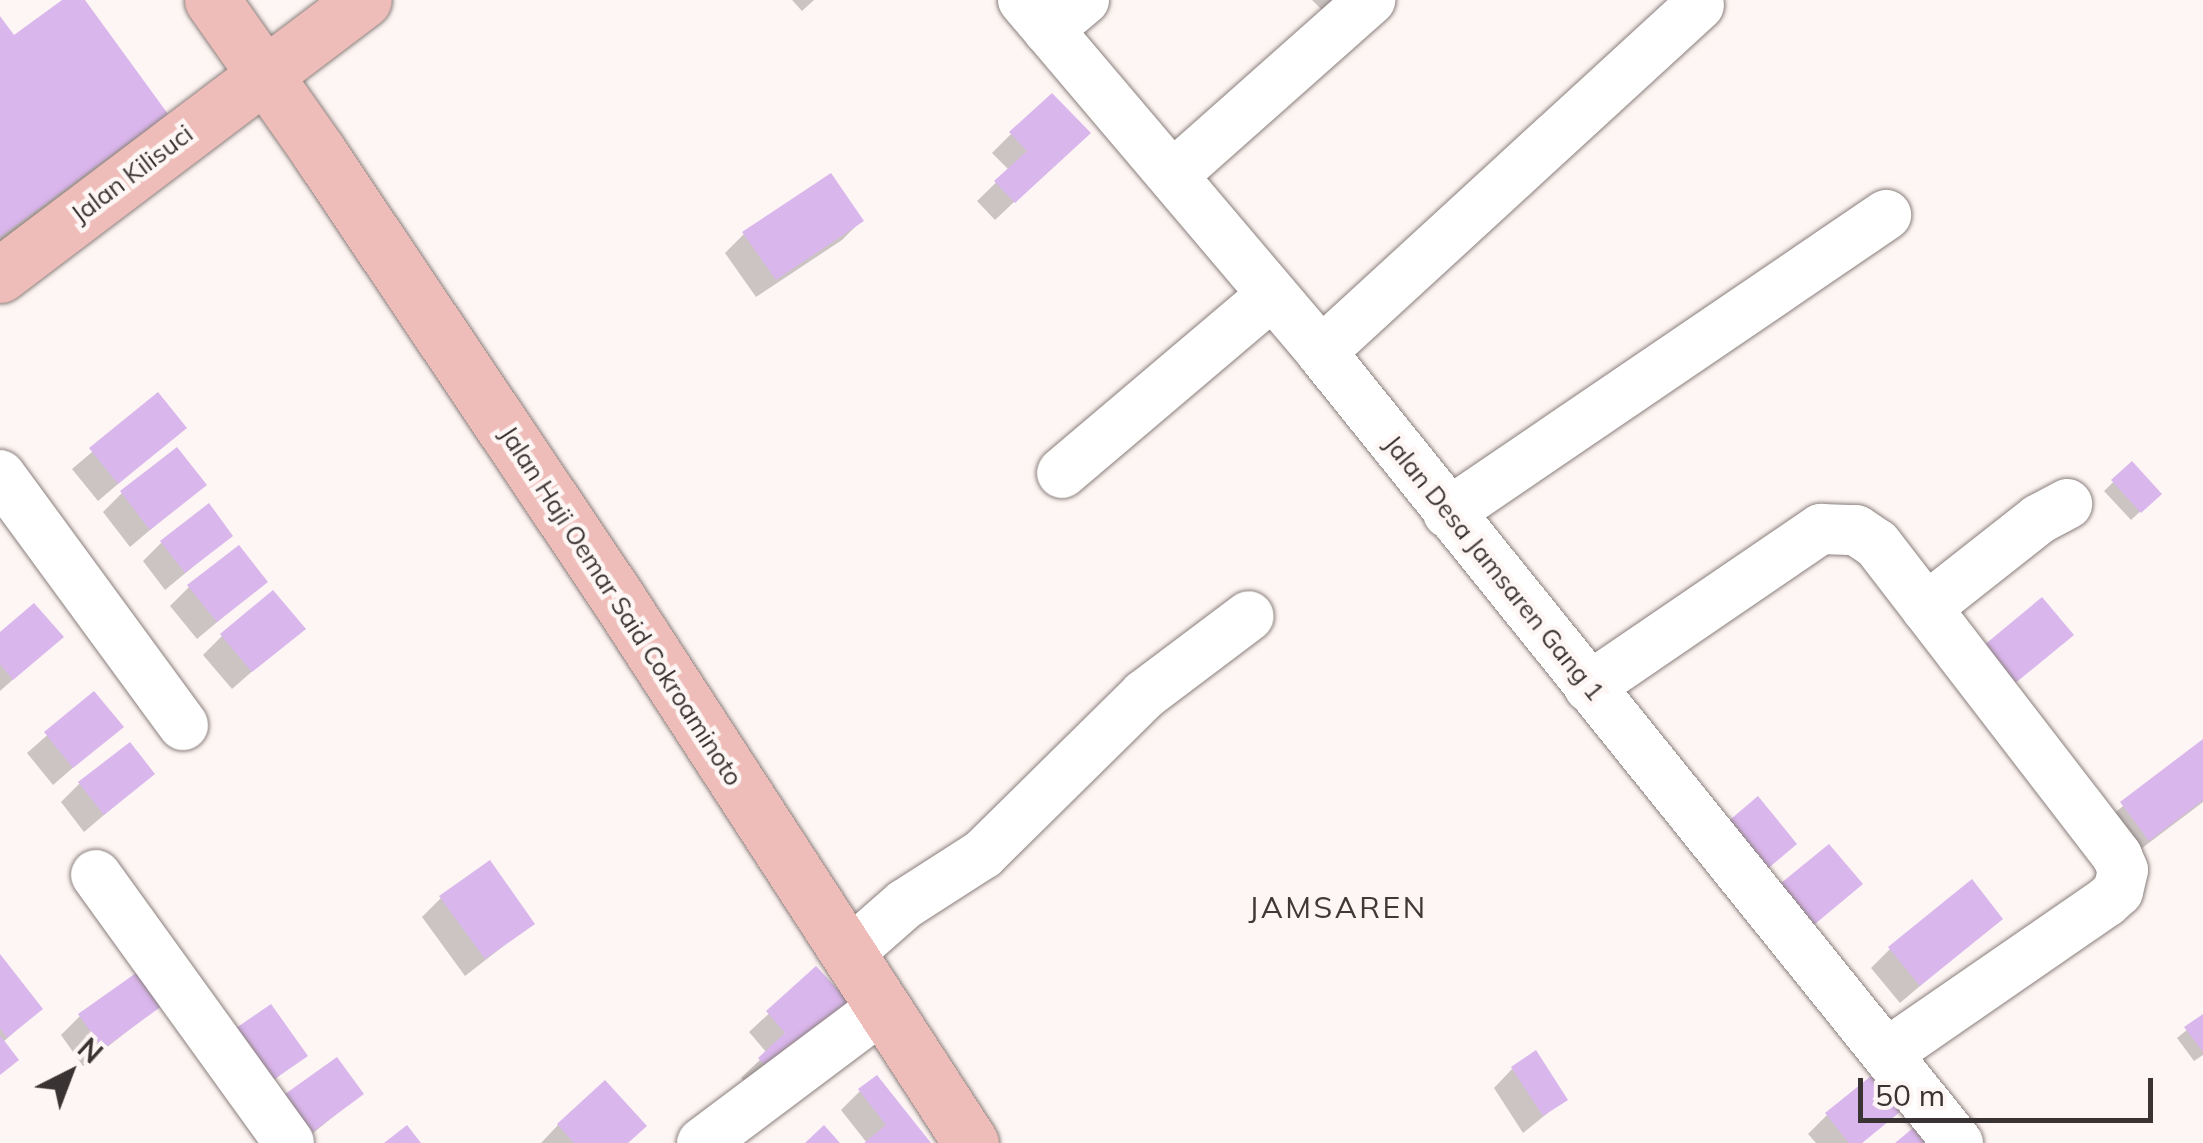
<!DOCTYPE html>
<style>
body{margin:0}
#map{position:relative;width:2203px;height:1143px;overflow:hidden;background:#fef6f4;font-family:Mulish,sans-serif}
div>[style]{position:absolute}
.shadow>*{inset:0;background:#0003}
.building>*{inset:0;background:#d9b6ec}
.roads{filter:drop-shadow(0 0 2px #897e7b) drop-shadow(0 0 2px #897e7b)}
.minor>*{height:50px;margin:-25px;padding:0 25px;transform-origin:25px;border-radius:25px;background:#fff}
.major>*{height:55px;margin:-27.5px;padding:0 27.5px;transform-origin:27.5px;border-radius:27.5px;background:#efbdb9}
span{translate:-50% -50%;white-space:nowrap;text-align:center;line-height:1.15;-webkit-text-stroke:9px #fef6f4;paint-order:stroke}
.street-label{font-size:25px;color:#393433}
.quarter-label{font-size:30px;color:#423936;letter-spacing:2.5px}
.north{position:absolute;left:20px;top:1023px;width:100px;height:100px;-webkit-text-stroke:8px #fef6f4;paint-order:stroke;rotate:42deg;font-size:28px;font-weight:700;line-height:40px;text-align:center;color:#393433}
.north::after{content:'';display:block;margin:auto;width:35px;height:45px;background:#393433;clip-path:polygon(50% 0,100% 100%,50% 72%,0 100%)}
.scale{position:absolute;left:1858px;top:1078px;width:295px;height:45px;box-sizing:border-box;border:5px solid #393433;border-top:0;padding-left:12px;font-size:30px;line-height:35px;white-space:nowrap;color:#393433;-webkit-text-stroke:8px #fef6f4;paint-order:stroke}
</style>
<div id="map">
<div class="shadow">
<div style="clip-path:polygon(67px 0,81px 0,165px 114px,130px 149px,0 244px,0 20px,14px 38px)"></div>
<div style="clip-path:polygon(792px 0,814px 0,802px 11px)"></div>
<div style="clip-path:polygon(1312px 0,1354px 0,1333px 21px)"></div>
<div style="clip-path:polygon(1011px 134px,1068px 151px,995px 220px,977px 201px,1009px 170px,992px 153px)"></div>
<div style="clip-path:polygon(861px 221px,842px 240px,756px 297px,725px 253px,744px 234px)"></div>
<div style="clip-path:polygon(158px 396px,184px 428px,98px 501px,72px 469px)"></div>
<div style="clip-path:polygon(2132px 464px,2159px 494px,2131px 520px,2104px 491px)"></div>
<div style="clip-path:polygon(203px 485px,130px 547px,103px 512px,122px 493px)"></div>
<div style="clip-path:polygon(230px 536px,165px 590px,143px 561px,162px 542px)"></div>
<div style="clip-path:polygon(265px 582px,197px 639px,170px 606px,189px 587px)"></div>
<div style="clip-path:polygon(302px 628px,232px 689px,203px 655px,222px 636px)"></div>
<div style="clip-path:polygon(0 635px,61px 637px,0 691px)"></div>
<div style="clip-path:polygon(94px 694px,120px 727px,53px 785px,27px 753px)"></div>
<div style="clip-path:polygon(2203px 742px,2203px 802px,2129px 858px,2102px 823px)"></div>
<div style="clip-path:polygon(152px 774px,84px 832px,61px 802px,79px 784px)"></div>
<div style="clip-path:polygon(441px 898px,532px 924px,465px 976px,422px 917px)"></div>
<div style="clip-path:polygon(2000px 918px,1900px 1003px,1871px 968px,1890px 949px)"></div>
<div style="clip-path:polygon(0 958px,40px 1009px,2px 1043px,0 1074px)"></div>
<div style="clip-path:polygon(816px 970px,755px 1093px,741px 1078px,767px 1053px,749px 1032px)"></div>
<div style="clip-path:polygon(167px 1000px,83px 1066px,61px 1035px,80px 1016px)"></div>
<div style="clip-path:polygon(2203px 1017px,2203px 1055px,2194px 1061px,2177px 1038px)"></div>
<div style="clip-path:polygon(225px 1039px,305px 1056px,240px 1106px)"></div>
<div style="clip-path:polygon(1512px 1069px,1565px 1099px,1523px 1133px,1494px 1088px)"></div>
<div style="clip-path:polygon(860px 1091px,928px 1143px,867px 1143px,841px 1110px)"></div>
<div style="clip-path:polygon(361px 1094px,301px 1143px,253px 1125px)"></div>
<div style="clip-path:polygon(1827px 1115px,1877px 1130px,1862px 1143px,1816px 1143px,1808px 1134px)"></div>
<div style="clip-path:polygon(558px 1125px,627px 1143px,541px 1143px)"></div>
</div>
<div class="building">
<div style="clip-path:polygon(62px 0,85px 0,168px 114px,0 237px,0 16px,14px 35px)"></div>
<div style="clip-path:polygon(1052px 93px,1091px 133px,1015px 203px,994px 181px,1027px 151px,1009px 132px)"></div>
<div style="clip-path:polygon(831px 173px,864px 221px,776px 280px,742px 232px)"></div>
<div style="clip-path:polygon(158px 392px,187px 428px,118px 484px,89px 448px)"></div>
<div style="clip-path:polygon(177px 447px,207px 485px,150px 530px,120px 491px)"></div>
<div style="clip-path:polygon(2132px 461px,2162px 494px,2141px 513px,2111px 480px)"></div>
<div style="clip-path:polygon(209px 503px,233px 536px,185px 573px,160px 541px)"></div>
<div style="clip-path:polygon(239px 545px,268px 582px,217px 622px,187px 585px)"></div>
<div style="clip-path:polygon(273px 590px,306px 629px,252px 672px,220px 634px)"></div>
<div style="clip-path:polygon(2042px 597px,2074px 635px,2002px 694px,1971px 656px)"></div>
<div style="clip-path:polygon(34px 603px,64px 637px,13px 680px,0 664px,0 632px)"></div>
<div style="clip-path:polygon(94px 691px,124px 727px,73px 768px,44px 732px)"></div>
<div style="clip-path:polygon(2203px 739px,2203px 800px,2149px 841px,2120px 802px)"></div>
<div style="clip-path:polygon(130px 742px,155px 774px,104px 815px,78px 782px)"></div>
<div style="clip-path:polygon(1758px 796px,1797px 844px,1765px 871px,1725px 824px)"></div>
<div style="clip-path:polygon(1829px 844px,1863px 884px,1809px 929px,1775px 888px)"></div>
<div style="clip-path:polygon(490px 860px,535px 924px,485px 959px,439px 896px)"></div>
<div style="clip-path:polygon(1972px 879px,2003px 919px,1920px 986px,1888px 947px)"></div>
<div style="clip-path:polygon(0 954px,43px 1009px,7px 1038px,0 1028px)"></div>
<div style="clip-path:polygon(146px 966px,170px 1000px,103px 1049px,78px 1014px)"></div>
<div style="clip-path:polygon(816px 966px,853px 1006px,776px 1076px,758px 1058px,785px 1033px,766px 1011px)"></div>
<div style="clip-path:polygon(271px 1004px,308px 1056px,260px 1089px,223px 1037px)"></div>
<div style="clip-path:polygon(2203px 1014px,2203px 1052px,2184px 1027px)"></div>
<div style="clip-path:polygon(0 1035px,19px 1060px,0 1075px)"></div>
<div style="clip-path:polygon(1536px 1050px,1568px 1100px,1543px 1116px,1511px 1067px)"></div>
<div style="clip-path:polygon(337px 1057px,364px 1094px,299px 1142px,271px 1104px)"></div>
<div style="clip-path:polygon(877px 1075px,931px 1143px,864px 1143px,886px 1125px,858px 1089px)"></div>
<div style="clip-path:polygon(1871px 1076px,1900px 1112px,1862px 1143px,1849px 1143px,1825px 1113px)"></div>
<div style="clip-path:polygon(605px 1080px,647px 1126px,628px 1143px,574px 1143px,557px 1124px)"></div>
<div style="clip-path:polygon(407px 1125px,421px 1143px,384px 1143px)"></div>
<div style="clip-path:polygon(824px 1125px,840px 1143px,805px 1143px)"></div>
<div style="clip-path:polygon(1913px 1128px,1925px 1143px,1895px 1143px)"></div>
</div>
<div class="roads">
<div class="minor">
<div style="left:1023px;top:0;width:461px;rotate:49.7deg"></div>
<div style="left:1321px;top:352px;width:1016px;rotate:51.16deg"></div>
<div style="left:1048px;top:30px;width:47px;rotate:-39.8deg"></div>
<div style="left:1173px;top:175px;width:264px;rotate:-41.6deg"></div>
<div style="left:1321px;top:352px;width:513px;rotate:-42.55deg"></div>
<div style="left:1062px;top:473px;width:275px;rotate:-40.3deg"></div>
<div style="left:0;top:475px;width:310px;rotate:53.8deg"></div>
<div style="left:1448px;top:513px;width:530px;rotate:-34.23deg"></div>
<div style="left:1926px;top:608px;width:144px;rotate:-38.2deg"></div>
<div style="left:2039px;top:519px;width:32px;rotate:-28deg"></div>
<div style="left:1589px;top:687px;width:281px;rotate:-34.3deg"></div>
<div style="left:1821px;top:529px;width:35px;rotate:2deg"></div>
<div style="left:1856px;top:530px;width:25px;rotate:34deg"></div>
<div style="left:1877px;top:544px;width:394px;rotate:52.4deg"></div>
<div style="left:2117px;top:856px;width:15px;rotate:67deg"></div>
<div style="left:2123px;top:870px;width:22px;rotate:103deg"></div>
<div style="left:2118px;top:891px;width:16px;rotate:137deg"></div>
<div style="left:2106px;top:902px;width:267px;rotate:145.4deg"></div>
<div style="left:96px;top:875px;width:330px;rotate:54.2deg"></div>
<div style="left:848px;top:954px;width:76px;rotate:-41.3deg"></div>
<div style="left:905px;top:904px;width:93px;rotate:-32.7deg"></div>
<div style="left:983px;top:854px;width:226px;rotate:-44.6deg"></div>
<div style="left:1144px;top:695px;width:131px;rotate:-37deg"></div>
<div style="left:702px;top:1143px;width:225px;rotate:-36.9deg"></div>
</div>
<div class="major">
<div style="left:212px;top:0;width:184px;rotate:54.9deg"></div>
<div style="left:318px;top:151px;width:541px;rotate:56.16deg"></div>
<div style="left:619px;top:600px;width:647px;rotate:57.05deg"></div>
<div style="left:0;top:275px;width:456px;rotate:-37.1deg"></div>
</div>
</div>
<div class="street-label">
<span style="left:132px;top:174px;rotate:-37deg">Jalan Kilisuci</span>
<span style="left:1494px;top:568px;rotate:51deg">Jalan Desa Jamsaren Gang 1</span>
<span style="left:621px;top:606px;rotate:57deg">Jalan Haji Oemar Said Cokroaminoto</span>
</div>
<div class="quarter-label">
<span style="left:1338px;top:907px">JAMSAREN</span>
</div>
<div class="north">N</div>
<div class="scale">50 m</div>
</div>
